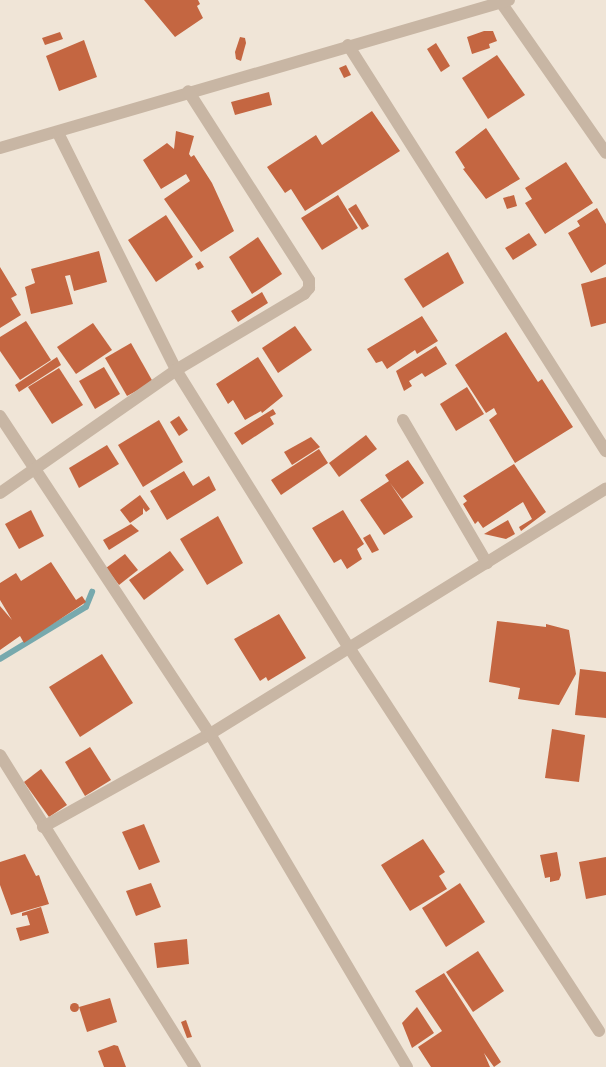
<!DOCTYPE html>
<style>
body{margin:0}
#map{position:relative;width:606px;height:1067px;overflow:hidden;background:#f0e5d7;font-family:"Fira Sans Condensed",sans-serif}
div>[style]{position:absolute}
.stream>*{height:5.5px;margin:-2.75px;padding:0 2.75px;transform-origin:2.75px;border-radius:2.75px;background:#77a9ad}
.building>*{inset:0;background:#c46641}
.round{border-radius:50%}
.minor>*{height:12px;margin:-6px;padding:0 6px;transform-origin:6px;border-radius:6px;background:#c8b6a4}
span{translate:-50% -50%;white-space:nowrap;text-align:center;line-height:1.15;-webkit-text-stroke:4px #f8efe3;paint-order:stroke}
</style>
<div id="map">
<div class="stream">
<div style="left:0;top:659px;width:100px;rotate:-31.2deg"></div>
<div style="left:86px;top:607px;width:16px;rotate:-68deg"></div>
</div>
<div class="building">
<div style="clip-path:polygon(144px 0,198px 0,200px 4px,197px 6px,203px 18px,175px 37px)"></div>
<div style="clip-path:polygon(484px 31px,493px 31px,497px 41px,489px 44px,490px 48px,472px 54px,467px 37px)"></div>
<div style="clip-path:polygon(60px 32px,63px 39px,45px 45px,42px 38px)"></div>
<div style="clip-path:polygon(240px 37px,245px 38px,246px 43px,241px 61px,236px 59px,235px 52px)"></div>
<div style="clip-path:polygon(84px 40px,97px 77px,59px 91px,46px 56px)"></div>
<div style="clip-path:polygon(436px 43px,450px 66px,441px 72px,427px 49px)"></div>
<div style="clip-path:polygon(497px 55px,525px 95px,488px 119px,462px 78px)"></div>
<div style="clip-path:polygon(346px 65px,351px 75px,344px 78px,339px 68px)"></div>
<div style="clip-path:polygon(269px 92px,272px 105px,235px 115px,231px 102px)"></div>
<div style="clip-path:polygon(372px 111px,400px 151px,305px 211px,291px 189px,285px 193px,267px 167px,316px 135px,322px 145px)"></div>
<div style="clip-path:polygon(486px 128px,520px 179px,486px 199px,463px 169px,465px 168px,455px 152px)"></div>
<div style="clip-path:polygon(176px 131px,194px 136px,189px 154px,191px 157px,194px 155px,212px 183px,234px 231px,201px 252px,164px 199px,190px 181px,186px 174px,161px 189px,143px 160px,167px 143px,174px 149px)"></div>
<div style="clip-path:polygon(566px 162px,593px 203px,545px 234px,525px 203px,532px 199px,525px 188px)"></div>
<div style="clip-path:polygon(338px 195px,358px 228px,322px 250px,301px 218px)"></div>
<div style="clip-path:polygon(514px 195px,517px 206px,507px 209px,503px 198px)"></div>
<div style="clip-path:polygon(356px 204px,369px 226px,362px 230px,348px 209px)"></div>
<div style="clip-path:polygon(597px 208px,606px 224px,606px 264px,591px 273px,568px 233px,580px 226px,577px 221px)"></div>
<div style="clip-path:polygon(166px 215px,193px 257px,156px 282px,128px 240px)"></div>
<div style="clip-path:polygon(529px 233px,537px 245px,513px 260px,505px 248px)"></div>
<div style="clip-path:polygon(258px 237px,282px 274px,252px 294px,229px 257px)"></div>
<div style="clip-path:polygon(99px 251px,107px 282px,74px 291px,70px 275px,65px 276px,73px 304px,31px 314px,25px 287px,35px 283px,31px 269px)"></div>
<div style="clip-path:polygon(448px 252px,464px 283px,423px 308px,404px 279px)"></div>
<div style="clip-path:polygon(200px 261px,204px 267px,198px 270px,195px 264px)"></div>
<div style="clip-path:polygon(0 267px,17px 295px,11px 298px,21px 315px,0 328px)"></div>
<div style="clip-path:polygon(606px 277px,606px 323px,591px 327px,581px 284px)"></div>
<div style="clip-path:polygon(262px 292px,268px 303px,238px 322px,231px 311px)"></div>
<div style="clip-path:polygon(422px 316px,438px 341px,417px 354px,415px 350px,387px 369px,382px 361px,376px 363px,367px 349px)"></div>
<div style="clip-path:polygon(26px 321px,51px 360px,20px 380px,0 351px,0 337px)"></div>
<div style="clip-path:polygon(93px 323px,112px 350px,76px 374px,57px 347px)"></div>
<div style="clip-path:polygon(295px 326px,312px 350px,278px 373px,262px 348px)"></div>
<div style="clip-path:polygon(506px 332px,538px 382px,542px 379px,573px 427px,515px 463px,489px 420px,497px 414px,494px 408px,486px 413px,455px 365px)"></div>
<div style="clip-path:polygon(131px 343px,153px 382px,127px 396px,105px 358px)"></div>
<div style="clip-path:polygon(436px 346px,447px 364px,425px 377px,422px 373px,409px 381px,412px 386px,404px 391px,396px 371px)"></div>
<div style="clip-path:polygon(57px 357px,61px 365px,19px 392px,15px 385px)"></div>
<div style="clip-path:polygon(258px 357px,283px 396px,262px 413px,261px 411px,245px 420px,233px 400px,228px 404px,216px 384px)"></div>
<div style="clip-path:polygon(104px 367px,120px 394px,95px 409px,79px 381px)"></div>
<div style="clip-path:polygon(59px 368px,83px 405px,52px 424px,28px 387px)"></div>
<div style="clip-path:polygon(467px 387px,484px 414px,456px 431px,440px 404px)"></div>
<div style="clip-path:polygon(273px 409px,276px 414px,270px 417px,274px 424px,242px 445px,234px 433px)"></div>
<div style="clip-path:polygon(179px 416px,188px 430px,179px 436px,170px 422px)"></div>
<div style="clip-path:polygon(159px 420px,183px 462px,143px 487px,118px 445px)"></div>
<div style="clip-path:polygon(366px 435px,377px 449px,339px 477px,329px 463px)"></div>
<div style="clip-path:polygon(311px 437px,320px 447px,292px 465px,284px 452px)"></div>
<div style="clip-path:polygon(107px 445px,119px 464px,79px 488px,69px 468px)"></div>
<div style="clip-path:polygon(319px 449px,328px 463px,281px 495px,271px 480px)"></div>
<div style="clip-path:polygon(408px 460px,424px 483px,402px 499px,390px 483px,413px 517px,384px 535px,360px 500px,389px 481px,385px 475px)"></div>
<div style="clip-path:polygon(514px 464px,546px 512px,521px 531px,519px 527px,532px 519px,523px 502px,483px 528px,478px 521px,475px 524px,463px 504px,467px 501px,463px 496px)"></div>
<div style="clip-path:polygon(184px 471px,193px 486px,209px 476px,216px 490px,167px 520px,150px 491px)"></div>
<div style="clip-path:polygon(140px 495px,150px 509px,146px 512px,143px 508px,143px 514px,130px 523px,120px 510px)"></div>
<div style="clip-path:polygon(31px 510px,44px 536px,19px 549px,5px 524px)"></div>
<div style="clip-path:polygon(343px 510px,364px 544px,357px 549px,362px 559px,347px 569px,341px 559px,334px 563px,312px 528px)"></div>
<div style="clip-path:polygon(218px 516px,243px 563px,207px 585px,180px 539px)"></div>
<div style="clip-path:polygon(508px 520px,515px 534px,506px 539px,484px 534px)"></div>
<div style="clip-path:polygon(131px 524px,139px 531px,109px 550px,103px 540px)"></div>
<div style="clip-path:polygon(370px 534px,379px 550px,372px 553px,363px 538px)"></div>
<div style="clip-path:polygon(170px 551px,184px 570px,144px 600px,129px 580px)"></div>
<div style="clip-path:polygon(125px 554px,138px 570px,119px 585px,106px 568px)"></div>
<div style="clip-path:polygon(51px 562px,76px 600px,82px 596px,86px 602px,24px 643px,20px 636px,0 650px,0 606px,12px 620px,0 600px,0 583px,16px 573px,21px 581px)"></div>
<div style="clip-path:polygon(279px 614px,306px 658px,268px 681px,266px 677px,260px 681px,234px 639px)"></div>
<div style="clip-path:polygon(497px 621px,546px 627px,546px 624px,569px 630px,576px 674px,559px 705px,518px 699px,520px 688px,489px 682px)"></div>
<div style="clip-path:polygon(102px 654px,133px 703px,80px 737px,49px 687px)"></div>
<div style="clip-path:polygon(580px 669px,606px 672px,606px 718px,575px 715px)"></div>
<div style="clip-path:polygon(552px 729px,585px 735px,579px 782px,545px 778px)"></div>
<div style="clip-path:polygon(90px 747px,111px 780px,85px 796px,65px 762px)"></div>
<div style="clip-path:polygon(41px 769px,67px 805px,49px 817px,24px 782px)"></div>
<div style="clip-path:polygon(144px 824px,160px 862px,139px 870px,122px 832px)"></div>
<div style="clip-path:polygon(423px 839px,445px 872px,439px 876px,447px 889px,410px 911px,381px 865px)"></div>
<div style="clip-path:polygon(557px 852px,561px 875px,559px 880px,550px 882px,550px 877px,545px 878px,540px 855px)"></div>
<div style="clip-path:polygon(25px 854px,36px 876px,39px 875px,49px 904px,11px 915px,0 885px,0 862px)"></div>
<div style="clip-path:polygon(606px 857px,606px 895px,586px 899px,579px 862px)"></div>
<div style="clip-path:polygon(151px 883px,161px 907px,136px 916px,126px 891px)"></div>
<div style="clip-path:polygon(460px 883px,485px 922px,446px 947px,422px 908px)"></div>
<div style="clip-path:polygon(41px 907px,49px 933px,20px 941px,16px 928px,30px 925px,27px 915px,22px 916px,22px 913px)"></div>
<div style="clip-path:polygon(187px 939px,189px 964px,157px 968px,154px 943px)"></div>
<div style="clip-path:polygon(478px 951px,504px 991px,473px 1012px,446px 972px)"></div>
<div style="clip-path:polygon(444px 973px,501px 1062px,494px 1067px,484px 1053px,490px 1067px,431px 1067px,418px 1047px,442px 1031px,415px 991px)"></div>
<div style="clip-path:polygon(110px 998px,117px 1022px,87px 1032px,79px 1007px)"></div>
<div class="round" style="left:69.5px;top:1002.5px;width:9px;height:9px"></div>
<div style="clip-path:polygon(417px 1007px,434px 1033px,412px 1048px,402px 1023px)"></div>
<div style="clip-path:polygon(186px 1020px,192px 1037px,187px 1038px,181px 1022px)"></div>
<div style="clip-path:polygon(114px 1045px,118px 1046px,126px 1067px,104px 1067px,98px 1051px)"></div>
</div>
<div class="minor">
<div style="left:500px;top:1px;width:185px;rotate:55.1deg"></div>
<div style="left:348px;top:45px;width:481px;rotate:57.6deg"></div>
<div style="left:58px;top:133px;width:265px;rotate:63.5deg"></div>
<div style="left:176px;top:370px;width:329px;rotate:58.1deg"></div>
<div style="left:350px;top:649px;width:456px;rotate:56.9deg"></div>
<div style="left:0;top:148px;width:530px;rotate:-16.21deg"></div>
<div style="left:0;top:416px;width:381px;rotate:56.6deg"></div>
<div style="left:210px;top:734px;width:387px;rotate:59.4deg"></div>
<div style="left:403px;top:420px;width:166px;rotate:59.6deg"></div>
<div style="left:0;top:493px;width:215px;rotate:-34.9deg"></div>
<div style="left:176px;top:370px;width:149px;rotate:-30.7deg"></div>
<div style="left:304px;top:294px;width:8px;rotate:-50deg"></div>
<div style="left:309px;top:288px;width:8px;rotate:-90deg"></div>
<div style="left:309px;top:280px;width:224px;rotate:-122.6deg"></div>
<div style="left:0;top:755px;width:368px;rotate:58deg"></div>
<div style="left:43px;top:827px;width:191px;rotate:-29.1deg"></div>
<div style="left:210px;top:734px;width:466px;rotate:-31.8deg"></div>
</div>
</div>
